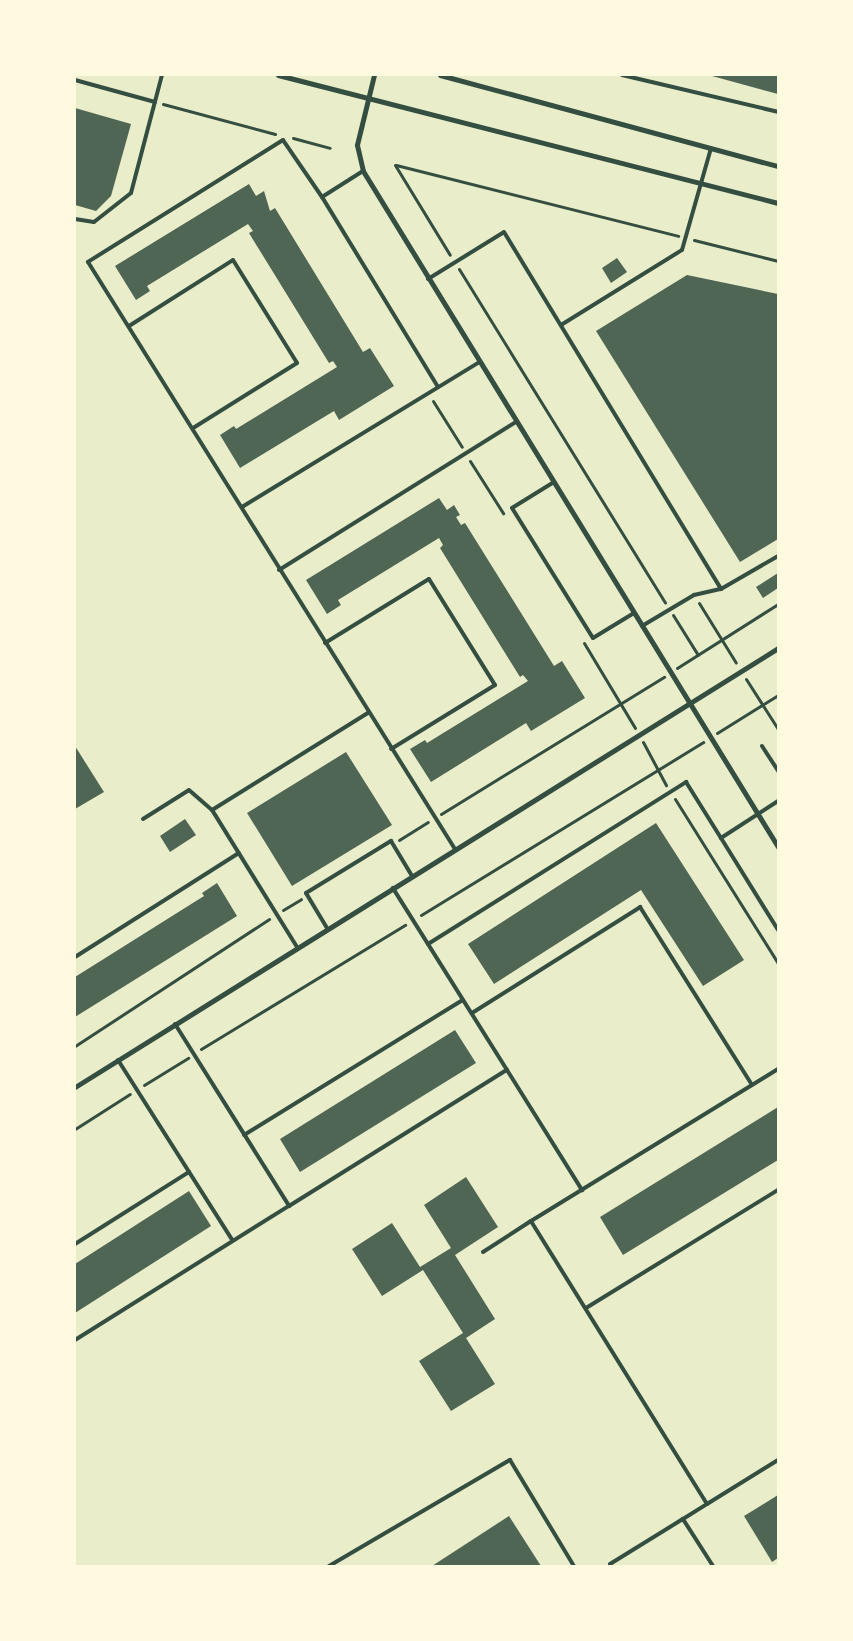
<!DOCTYPE html>
<style>
body{margin:0}
#map{position:relative;width:853px;height:1641px;overflow:hidden;background:#e9edc9;font-family:"IBM Plex Sans",sans-serif}
div>[style]{position:absolute}
.building>*{inset:0;background:#4f6655}
.path>*{height:3px;margin:-1.5px;padding:0 1.5px;transform-origin:1.5px;border-radius:1.5px;background:#344e41}
.service>*{height:4px;margin:-2px;padding:0 2px;transform-origin:2px;border-radius:2px;background:#344e41}
.minor>*{height:5px;margin:-2.5px;padding:0 2.5px;transform-origin:2.5px;border-radius:2.5px;background:#344e41}
span{translate:-50% -50%;white-space:nowrap;text-align:center;line-height:1.15;-webkit-text-stroke:5px #fefae0;paint-order:stroke}
.frame{position:absolute;inset:0;border:76px solid #fefae0;pointer-events:none}
</style>
<div id="map">
<div class="building">
<div style="clip-path:polygon(778px 75px,778px 94px,712px 76px,712px 75px)"></div>
<div style="clip-path:polygon(75px 108px,131px 124px,111px 196px,96px 211px,75px 205px)"></div>
<div style="clip-path:polygon(249px 184px,256px 196px,264px 191px,270px 211px,275px 208px,363px 352px,370px 348px,394px 386px,339px 420px,334px 411px,240px 468px,220px 435px,234px 426px,236px 429px,337px 367px,333px 361px,329px 363px,249px 233px,253px 231px,248px 224px,147px 286px,150px 291px,136px 300px,115px 266px)"></div>
<div style="clip-path:polygon(617px 258px,627px 272px,611px 283px,602px 268px)"></div>
<div style="clip-path:polygon(687px 275px,778px 294px,778px 539px,740px 562px,596px 331px)"></div>
<div style="clip-path:polygon(439px 498px,447px 510px,454px 505px,460px 515px,456px 517px,461px 525px,465px 523px,554px 666px,562px 661px,585px 698px,531px 731px,526px 723px,431px 782px,410px 749px,425px 740px,427px 743px,528px 681px,523px 675px,520px 677px,440px 548px,443px 545px,439px 538px,338px 600px,341px 605px,327px 614px,306px 580px)"></div>
<div style="clip-path:polygon(778px 573px,778px 588px,763px 598px,756px 587px)"></div>
<div style="clip-path:polygon(75px 746px,104px 792px,75px 809px)"></div>
<div style="clip-path:polygon(346px 752px,392px 825px,292px 886px,247px 813px)"></div>
<div style="clip-path:polygon(185px 819px,196px 835px,170px 852px,160px 836px)"></div>
<div style="clip-path:polygon(656px 823px,744px 960px,703px 986px,641px 890px,494px 984px,468px 944px)"></div>
<div style="clip-path:polygon(217px 883px,237px 916px,75px 1017px,75px 977px,204px 896px,202px 893px)"></div>
<div style="clip-path:polygon(455px 1030px,476px 1063px,300px 1172px,280px 1139px)"></div>
<div style="clip-path:polygon(778px 1107px,778px 1160px,623px 1255px,600px 1217px)"></div>
<div style="clip-path:polygon(466px 1177px,498px 1227px,455px 1255px,495px 1319px,466px 1338px,495px 1384px,451px 1411px,419px 1361px,463px 1333px,423px 1270px,382px 1296px,352px 1249px,392px 1223px,420px 1267px,451px 1248px,424px 1205px)"></div>
<div style="clip-path:polygon(189px 1191px,211px 1226px,75px 1313px,75px 1264px)"></div>
<div style="clip-path:polygon(778px 1495px,778px 1558px,772px 1562px,744px 1516px)"></div>
<div style="clip-path:polygon(509px 1516px,541px 1566px,432px 1566px)"></div>
</div>
<div class="path">
<div style="left:163px;top:104px;width:116px;rotate:15deg"></div>
<div style="left:293px;top:138px;width:38px;rotate:15deg"></div>
<div style="left:395px;top:165px;width:105px;rotate:58.6deg"></div>
<div style="left:396px;top:165px;width:291px;rotate:14.1deg"></div>
<div style="left:694px;top:240px;width:87px;rotate:14deg"></div>
<div style="left:459px;top:269px;width:392px;rotate:58.3deg"></div>
<div style="left:433px;top:401px;width:54px;rotate:57.8deg"></div>
<div style="left:470px;top:461px;width:62px;rotate:57.6deg"></div>
<div style="left:699px;top:603px;width:70px;rotate:58.3deg"></div>
<div style="left:673px;top:615px;width:47px;rotate:58deg"></div>
<div style="left:584px;top:643px;width:99px;rotate:59deg"></div>
<div style="left:677px;top:668px;width:120px;rotate:-32.4deg"></div>
<div style="left:746px;top:679px;width:59px;rotate:57.4deg"></div>
<div style="left:717px;top:733px;width:72px;rotate:-31.9deg"></div>
<div style="left:643px;top:742px;width:49px;rotate:61.9deg"></div>
<div style="left:675px;top:799px;width:194px;rotate:57.9deg"></div>
<div style="left:441px;top:814px;width:262px;rotate:-31.6deg"></div>
<div style="left:399px;top:840px;width:34px;rotate:-32deg"></div>
<div style="left:283px;top:910px;width:21px;rotate:-31deg"></div>
<div style="left:421px;top:915px;width:331px;rotate:-31.5deg"></div>
<div style="left:75px;top:1046px;width:232px;rotate:-33.2deg"></div>
<div style="left:201px;top:1049px;width:239px;rotate:-31.3deg"></div>
<div style="left:144px;top:1085px;width:52px;rotate:-31.5deg"></div>
<div style="left:75px;top:1129px;width:65px;rotate:-32.5deg"></div>
</div>
<div class="service">
<div style="left:622px;top:75px;width:160px;rotate:13.3deg"></div>
<div style="left:75px;top:80px;width:83px;rotate:15.4deg"></div>
<div style="left:322px;top:197px;width:49px;rotate:-32.4deg"></div>
<div style="left:75px;top:219px;width:19px;rotate:9deg"></div>
<div style="left:94px;top:222px;width:47px;rotate:-38.1deg"></div>
<div style="left:131px;top:193px;width:122px;rotate:-75.3deg"></div>
<div style="left:428px;top:279px;width:89px;rotate:-31.7deg"></div>
<div style="left:504px;top:232px;width:418px;rotate:58.7deg"></div>
<div style="left:561px;top:325px;width:142px;rotate:-31.8deg"></div>
<div style="left:682px;top:250px;width:106px;rotate:-74.1deg"></div>
<div style="left:129px;top:326px;width:123px;rotate:-32.4deg"></div>
<div style="left:233px;top:260px;width:121px;rotate:58.1deg"></div>
<div style="left:297px;top:363px;width:123px;rotate:148deg"></div>
<div style="left:438px;top:387px;width:223px;rotate:-121.4deg"></div>
<div style="left:322px;top:197px;width:69px;rotate:-124.4deg"></div>
<div style="left:283px;top:140px;width:230px;rotate:148deg"></div>
<div style="left:88px;top:262px;width:692px;rotate:57.99deg"></div>
<div style="left:554px;top:482px;width:49px;rotate:148.2deg"></div>
<div style="left:512px;top:508px;width:153px;rotate:58.1deg"></div>
<div style="left:593px;top:638px;width:48px;rotate:-31.4deg"></div>
<div style="left:242px;top:507px;width:279px;rotate:-31.4deg"></div>
<div style="left:279px;top:570px;width:279px;rotate:-32deg"></div>
<div style="left:642px;top:626px;width:61px;rotate:-30.8deg"></div>
<div style="left:694px;top:595px;width:28px;rotate:-13deg"></div>
<div style="left:721px;top:589px;width:66px;rotate:-30.1deg"></div>
<div style="left:325px;top:643px;width:122px;rotate:-31.6deg"></div>
<div style="left:429px;top:579px;width:125px;rotate:58.1deg"></div>
<div style="left:495px;top:685px;width:122px;rotate:148.4deg"></div>
<div style="left:762px;top:746px;width:30px;rotate:57deg"></div>
<div style="left:778px;top:801px;width:68px;rotate:147deg"></div>
<div style="left:721px;top:838px;width:108px;rotate:58.2deg"></div>
<div style="left:143px;top:819px;width:54px;rotate:-32.2deg"></div>
<div style="left:189px;top:790px;width:30px;rotate:41deg"></div>
<div style="left:327px;top:928px;width:41px;rotate:-121deg"></div>
<div style="left:306px;top:893px;width:100px;rotate:-31.5deg"></div>
<div style="left:391px;top:841px;width:41px;rotate:59deg"></div>
<div style="left:428px;top:944px;width:305px;rotate:-32.1deg"></div>
<div style="left:686px;top:782px;width:66px;rotate:58deg"></div>
<div style="left:297px;top:947px;width:161px;rotate:-121.8deg"></div>
<div style="left:212px;top:810px;width:184px;rotate:-31.9deg"></div>
<div style="left:75px;top:957px;width:194px;rotate:-32.4deg"></div>
<div style="left:472px;top:1013px;width:199px;rotate:-32.2deg"></div>
<div style="left:640px;top:907px;width:210px;rotate:57.8deg"></div>
<div style="left:175px;top:1024px;width:215px;rotate:57.9deg"></div>
<div style="left:289px;top:1206px;width:257px;rotate:-32deg"></div>
<div style="left:507px;top:1070px;width:215px;rotate:-122.1deg"></div>
<div style="left:118px;top:1060px;width:214px;rotate:57.6deg"></div>
<div style="left:507px;top:1070px;width:142px;rotate:58deg"></div>
<div style="left:244px;top:1135px;width:257px;rotate:-31.7deg"></div>
<div style="left:75px;top:1244px;width:135px;rotate:-32.3deg"></div>
<div style="left:483px;top:1252px;width:57px;rotate:-32.9deg"></div>
<div style="left:586px;top:1308px;width:225px;rotate:-31.6deg"></div>
<div style="left:75px;top:1340px;width:252px;rotate:-32.1deg"></div>
<div style="left:707px;top:1504px;width:84px;rotate:-31.8deg"></div>
<div style="left:329px;top:1566px;width:210px;rotate:-30.4deg"></div>
<div style="left:510px;top:1460px;width:124px;rotate:58.9deg"></div>
<div style="left:611px;top:1566px;width:2px;rotate:-117deg"></div>
<div style="left:610px;top:1564px;width:86px;rotate:-31.7deg"></div>
<div style="left:713px;top:1566px;width:56px;rotate:-122.6deg"></div>
<div style="left:683px;top:1519px;width:28px;rotate:-32deg"></div>
<div style="left:707px;top:1504px;width:333px;rotate:-121.9deg"></div>
<div style="left:531px;top:1221px;width:290px;rotate:-31.6deg"></div>
</div>
<div class="minor">
<div style="left:278px;top:75px;width:516px;rotate:14.36deg"></div>
<div style="left:374px;top:75px;width:72px;rotate:103.7deg"></div>
<div style="left:357px;top:145px;width:27px;rotate:77deg"></div>
<div style="left:363px;top:171px;width:793px;rotate:58.45deg"></div>
<div style="left:440px;top:75px;width:350px;rotate:15.1deg"></div>
<div style="left:75px;top:1087px;width:829px;rotate:-31.98deg"></div>
</div>
<div class="frame"></div>
</div>
